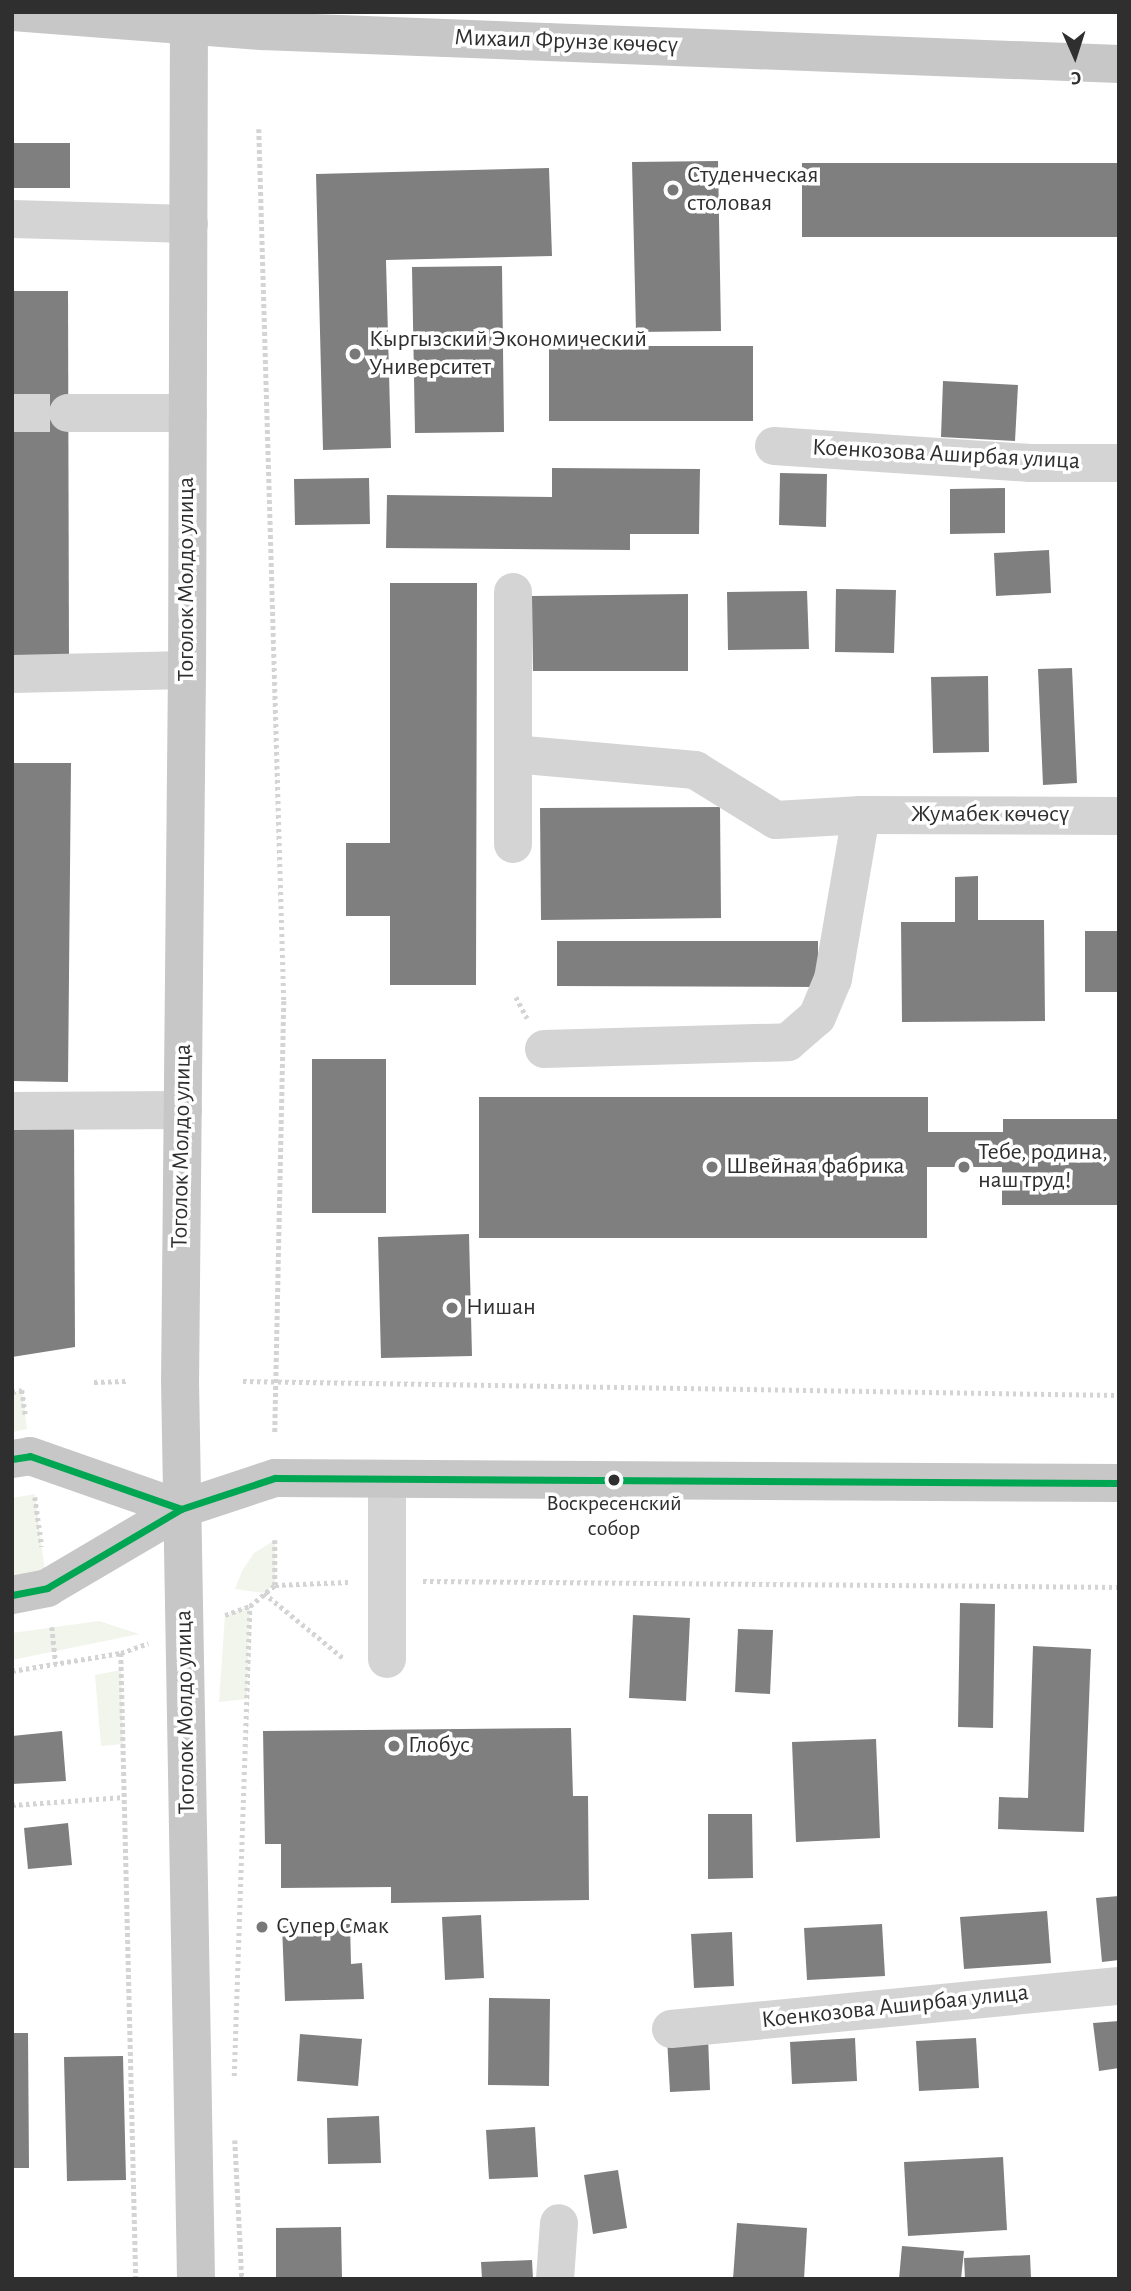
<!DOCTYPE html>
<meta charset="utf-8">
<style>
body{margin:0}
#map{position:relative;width:1131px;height:2291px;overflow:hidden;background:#fff;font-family:"Alegreya Sans",sans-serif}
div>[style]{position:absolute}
.green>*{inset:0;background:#f2f5ec}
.building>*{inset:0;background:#7f7f7f}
.minor-tunnel>*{height:38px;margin-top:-19px;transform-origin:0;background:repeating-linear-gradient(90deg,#d5d5d5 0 38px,transparent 0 57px)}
.path>*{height:4.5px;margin-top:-2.25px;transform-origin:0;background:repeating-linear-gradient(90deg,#d4d4d4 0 3.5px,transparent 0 7px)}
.minor>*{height:38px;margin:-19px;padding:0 19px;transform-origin:19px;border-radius:19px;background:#d4d4d4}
.major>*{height:38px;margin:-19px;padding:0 19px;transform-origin:19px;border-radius:19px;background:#c7c7c7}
.bus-1>*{height:7px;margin:-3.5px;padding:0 3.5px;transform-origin:3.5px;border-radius:3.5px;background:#00a651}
.dots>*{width:19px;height:19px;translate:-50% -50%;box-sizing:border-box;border:4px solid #fff;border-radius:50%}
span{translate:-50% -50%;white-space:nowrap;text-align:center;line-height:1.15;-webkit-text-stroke:7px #fff;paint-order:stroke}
.bus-label{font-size:22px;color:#2f2f2f}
.street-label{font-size:24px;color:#2f2f2f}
.poi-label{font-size:24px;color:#2f2f2f}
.left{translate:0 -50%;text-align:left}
.frame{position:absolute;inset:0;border:14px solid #2f2f2f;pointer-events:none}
.north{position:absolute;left:1040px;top:21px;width:70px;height:70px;-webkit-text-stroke:5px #fff;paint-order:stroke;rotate:177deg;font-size:19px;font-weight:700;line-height:28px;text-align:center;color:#2f2f2f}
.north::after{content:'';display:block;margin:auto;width:24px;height:32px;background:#2f2f2f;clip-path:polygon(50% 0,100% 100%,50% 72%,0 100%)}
</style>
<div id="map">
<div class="green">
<div style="clip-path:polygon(22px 1390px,27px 1429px,12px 1432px,12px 1392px)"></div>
<div style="clip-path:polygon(35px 1494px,45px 1572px,12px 1577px,12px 1498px)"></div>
<div style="clip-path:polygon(275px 1540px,275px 1585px,264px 1593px,235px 1589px,242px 1571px,254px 1553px)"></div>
<div style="clip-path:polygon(250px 1606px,247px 1699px,219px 1702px,225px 1615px)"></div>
<div style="clip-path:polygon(99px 1621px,139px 1634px,12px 1660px,12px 1633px)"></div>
<div style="clip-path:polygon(121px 1670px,123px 1744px,101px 1746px,95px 1675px)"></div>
</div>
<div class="building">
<div style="clip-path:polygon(12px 143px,70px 143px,70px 188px,12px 188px)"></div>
<div style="clip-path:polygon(718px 161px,721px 331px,636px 332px,632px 162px)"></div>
<div style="clip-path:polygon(802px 163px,1119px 163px,1119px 237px,802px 237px)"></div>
<div style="clip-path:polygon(549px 168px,552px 256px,386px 260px,391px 448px,323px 450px,316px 174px)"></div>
<div style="clip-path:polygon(502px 266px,504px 432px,415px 433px,412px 267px)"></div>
<div style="clip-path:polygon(12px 291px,68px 291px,69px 661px,12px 661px)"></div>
<div style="clip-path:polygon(549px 346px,753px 346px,753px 421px,549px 421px)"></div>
<div style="clip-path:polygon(943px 381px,1018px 385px,1015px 441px,941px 437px)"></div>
<div style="clip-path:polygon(552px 468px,700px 469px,699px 534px,630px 534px,630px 550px,386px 548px,387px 495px,552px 497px)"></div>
<div style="clip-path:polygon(780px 473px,827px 474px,826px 527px,779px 525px)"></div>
<div style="clip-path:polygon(369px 478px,370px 524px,295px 525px,294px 479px)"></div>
<div style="clip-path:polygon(1005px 488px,1005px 533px,950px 534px,950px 489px)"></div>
<div style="clip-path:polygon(1049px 550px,1051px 593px,996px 596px,994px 553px)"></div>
<div style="clip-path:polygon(390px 583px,477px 583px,476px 985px,390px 985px,390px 916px,346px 916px,346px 843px,390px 843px)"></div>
<div style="clip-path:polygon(836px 589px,896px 590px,894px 653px,835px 652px)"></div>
<div style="clip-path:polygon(807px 591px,809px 649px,728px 650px,727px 592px)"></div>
<div style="clip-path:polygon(688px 594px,688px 671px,533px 671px,532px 596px)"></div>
<div style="clip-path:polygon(1072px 668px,1077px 783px,1043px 785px,1038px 669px)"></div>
<div style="clip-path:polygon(988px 676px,989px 752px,933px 753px,931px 677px)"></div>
<div style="clip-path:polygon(12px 763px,71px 763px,68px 1082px,12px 1081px)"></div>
<div style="clip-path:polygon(720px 807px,721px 918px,541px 920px,540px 808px)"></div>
<div style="clip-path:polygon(978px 876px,978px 920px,1044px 920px,1045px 1021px,902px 1022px,901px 922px,955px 922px,955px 877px)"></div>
<div style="clip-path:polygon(1085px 931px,1119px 931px,1119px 992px,1085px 992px)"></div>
<div style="clip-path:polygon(557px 941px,818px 941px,818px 987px,557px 986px)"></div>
<div style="clip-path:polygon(312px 1059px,386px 1059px,386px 1213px,312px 1213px)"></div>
<div style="clip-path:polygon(479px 1097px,928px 1097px,928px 1132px,1003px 1132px,1003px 1119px,1119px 1119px,1119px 1205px,1002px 1205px,1002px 1167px,927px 1167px,927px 1238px,479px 1238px)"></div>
<div style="clip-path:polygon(74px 1126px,75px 1347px,12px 1357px,12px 1127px)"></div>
<div style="clip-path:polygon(469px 1234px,472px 1356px,381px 1358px,378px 1237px)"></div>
<div style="clip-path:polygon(960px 1603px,995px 1604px,993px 1728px,958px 1727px)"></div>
<div style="clip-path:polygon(633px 1615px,690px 1618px,686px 1701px,629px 1698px)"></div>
<div style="clip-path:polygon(738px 1629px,773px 1630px,770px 1694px,735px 1692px)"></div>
<div style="clip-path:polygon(1033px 1646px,1091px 1649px,1084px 1832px,998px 1829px,999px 1797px,1028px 1798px)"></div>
<div style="clip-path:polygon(571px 1728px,573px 1796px,588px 1796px,589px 1900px,391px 1903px,391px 1887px,281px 1888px,281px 1844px,265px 1844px,263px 1731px)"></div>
<div style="clip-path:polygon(62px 1731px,66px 1781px,12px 1784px,12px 1736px)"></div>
<div style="clip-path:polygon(876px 1739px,880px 1838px,796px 1842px,792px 1742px)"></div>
<div style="clip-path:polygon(708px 1814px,752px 1814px,753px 1878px,708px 1879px)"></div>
<div style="clip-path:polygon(68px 1823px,72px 1865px,28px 1869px,24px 1828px)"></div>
<div style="clip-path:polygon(1119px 1896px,1119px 1960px,1102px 1962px,1096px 1898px)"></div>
<div style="clip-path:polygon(1047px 1911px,1051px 1963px,964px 1969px,960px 1917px)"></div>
<div style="clip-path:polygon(481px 1915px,484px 1978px,445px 1980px,442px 1917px)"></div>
<div style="clip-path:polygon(350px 1924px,351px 1964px,362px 1963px,364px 1999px,285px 2001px,282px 1926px)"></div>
<div style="clip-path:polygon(882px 1924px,885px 1976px,807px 1980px,804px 1928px)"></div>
<div style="clip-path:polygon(732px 1932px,734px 1986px,694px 1988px,691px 1934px)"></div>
<div style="clip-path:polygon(489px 1998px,550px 1999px,549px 2086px,488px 2085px)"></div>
<div style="clip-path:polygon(1119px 2021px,1119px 2068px,1099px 2071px,1093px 2023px)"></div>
<div style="clip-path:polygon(12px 2033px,28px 2033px,29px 2168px,12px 2168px)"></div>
<div style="clip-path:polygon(300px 2034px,362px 2039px,358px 2086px,297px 2081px)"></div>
<div style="clip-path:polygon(708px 2036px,710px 2090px,670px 2092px,667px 2038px)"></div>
<div style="clip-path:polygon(855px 2038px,857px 2081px,792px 2084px,790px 2042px)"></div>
<div style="clip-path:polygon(976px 2038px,979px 2088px,919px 2091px,916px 2041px)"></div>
<div style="clip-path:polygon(123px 2056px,126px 2180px,67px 2181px,64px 2057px)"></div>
<div style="clip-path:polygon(379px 2116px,381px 2163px,328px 2164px,327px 2118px)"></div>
<div style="clip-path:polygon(535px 2127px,538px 2177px,489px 2179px,486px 2130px)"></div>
<div style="clip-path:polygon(1003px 2157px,1007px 2230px,908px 2236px,904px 2162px)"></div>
<div style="clip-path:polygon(618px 2170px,627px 2228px,593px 2234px,584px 2175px)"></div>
<div style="clip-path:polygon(737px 2223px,807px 2228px,804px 2279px,733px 2279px)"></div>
<div style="clip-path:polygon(341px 2227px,342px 2278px,276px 2279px,276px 2228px)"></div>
<div style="clip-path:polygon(902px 2246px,964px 2251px,961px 2279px,899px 2279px)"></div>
<div style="clip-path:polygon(1030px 2255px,1031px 2279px,965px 2279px,964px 2258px)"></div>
<div style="clip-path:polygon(532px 2260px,533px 2279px,482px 2279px,481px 2262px)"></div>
</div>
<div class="minor-tunnel">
<div style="left:12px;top:413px;width:56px"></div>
</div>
<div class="path">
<div style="left:259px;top:129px;width:872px;rotate:88.36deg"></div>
<div style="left:284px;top:1001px;width:432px;rotate:91.2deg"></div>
<div style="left:516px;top:997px;width:24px;rotate:62deg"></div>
<div style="left:243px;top:1381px;width:876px;rotate:0.92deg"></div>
<div style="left:94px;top:1382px;width:32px;rotate:-2deg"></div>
<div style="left:12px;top:1392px;width:10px;rotate:-11deg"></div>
<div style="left:22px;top:1390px;width:28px;rotate:82deg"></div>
<div style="left:35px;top:1497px;width:50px;rotate:82deg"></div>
<div style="left:275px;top:1540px;width:45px;rotate:90deg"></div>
<div style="left:423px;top:1581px;width:696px;rotate:0.49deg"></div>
<div style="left:264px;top:1593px;width:102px;rotate:39.4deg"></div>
<div style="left:225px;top:1615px;width:27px;rotate:-20deg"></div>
<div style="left:52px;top:1627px;width:37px;rotate:84deg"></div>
<div style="left:121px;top:1653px;width:626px;rotate:88.63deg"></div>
<div style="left:12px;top:1671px;width:110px;rotate:-9.4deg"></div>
<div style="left:121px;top:1653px;width:29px;rotate:-20deg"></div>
<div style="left:12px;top:1805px;width:112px;rotate:-4.1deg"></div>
<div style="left:234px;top:2076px;width:470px;rotate:-88.1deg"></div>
<div style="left:250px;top:1606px;width:33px;rotate:-40deg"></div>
<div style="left:275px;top:1585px;width:73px;rotate:-2.4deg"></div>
<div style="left:235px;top:2140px;width:139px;rotate:87.1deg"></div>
</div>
<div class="minor">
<div style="left:12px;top:219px;width:177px;rotate:1.6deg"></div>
<div style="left:68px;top:413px;width:120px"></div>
<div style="left:774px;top:446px;width:257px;rotate:3.8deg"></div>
<div style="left:1030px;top:463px;width:89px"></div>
<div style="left:12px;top:674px;width:175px;rotate:-1.3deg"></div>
<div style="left:513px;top:754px;width:183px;rotate:5deg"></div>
<div style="left:695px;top:770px;width:95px;rotate:31.7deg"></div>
<div style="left:776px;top:820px;width:85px;rotate:-3.4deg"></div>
<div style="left:861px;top:815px;width:258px;rotate:0.2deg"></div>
<div style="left:513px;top:844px;width:252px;rotate:-90deg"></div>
<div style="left:544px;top:1049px;width:244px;rotate:-1.6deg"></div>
<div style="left:788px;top:1042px;width:38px;rotate:-41deg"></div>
<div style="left:817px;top:1017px;width:41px;rotate:-67.2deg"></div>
<div style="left:833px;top:979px;width:166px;rotate:-80.3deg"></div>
<div style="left:12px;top:1111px;width:171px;rotate:-0.3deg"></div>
<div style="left:387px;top:1479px;width:180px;rotate:90deg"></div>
<div style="left:671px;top:2029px;width:450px;rotate:-5.5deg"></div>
<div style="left:555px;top:2279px;width:56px;rotate:-85.9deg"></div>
</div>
<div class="major">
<div style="left:13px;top:12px;width:250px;rotate:4.4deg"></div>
<div style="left:262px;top:31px;width:858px;rotate:2.21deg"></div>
<div style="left:189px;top:12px;width:658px;rotate:90.17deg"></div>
<div style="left:187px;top:670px;width:710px;rotate:90.56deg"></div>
<div style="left:180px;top:1380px;width:899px;rotate:88.98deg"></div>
<div style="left:12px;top:1459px;width:18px;rotate:-9deg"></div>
<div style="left:30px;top:1456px;width:160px;rotate:19.3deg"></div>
<div style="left:12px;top:1595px;width:36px;rotate:-11deg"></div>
<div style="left:47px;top:1588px;width:156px;rotate:-30.5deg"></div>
<div style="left:181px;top:1509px;width:99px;rotate:-18.3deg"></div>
<div style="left:275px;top:1478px;width:844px;rotate:0.34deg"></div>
</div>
<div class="bus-1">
<div style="left:12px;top:1459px;width:18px;rotate:-9deg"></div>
<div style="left:30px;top:1456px;width:160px;rotate:19.3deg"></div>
<div style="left:12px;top:1595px;width:36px;rotate:-11deg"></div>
<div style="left:47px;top:1588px;width:156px;rotate:-30.5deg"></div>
<div style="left:181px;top:1509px;width:99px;rotate:-18.3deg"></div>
<div style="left:275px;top:1478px;width:844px;rotate:0.34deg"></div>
</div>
<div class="dots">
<div style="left:673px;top:190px;background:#787878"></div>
<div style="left:355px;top:354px;background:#787878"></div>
<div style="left:712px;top:1167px;background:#787878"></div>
<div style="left:964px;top:1167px;background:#787878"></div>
<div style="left:452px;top:1308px;background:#787878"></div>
<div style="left:614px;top:1480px;background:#2f2f2f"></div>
<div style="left:394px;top:1746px;background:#787878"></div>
<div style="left:262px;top:1927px;background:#787878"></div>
</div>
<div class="bus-label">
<span style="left:614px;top:1516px">Воскресенский<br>собор</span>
</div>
<div class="street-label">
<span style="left:566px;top:42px;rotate:2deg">Михаил Фрунзе көчөсү</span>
<span style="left:946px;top:455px;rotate:3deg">Коенкозова Аширбая улица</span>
<span style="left:187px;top:579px;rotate:-90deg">Тоголок Молдо улица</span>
<span style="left:990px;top:815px">Жумабек көчөсү</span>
<span style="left:182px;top:1146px;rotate:-89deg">Тоголок Молдо улица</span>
<span style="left:186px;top:1712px;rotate:-91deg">Тоголок Молдо улица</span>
<span style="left:895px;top:2007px;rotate:-6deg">Коенкозова Аширбая улица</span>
</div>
<div class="poi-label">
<span class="left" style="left:687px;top:190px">Студенческая<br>столовая</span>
<span class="left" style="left:369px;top:354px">Кыргызский Экономический<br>Университет</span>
<span class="left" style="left:978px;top:1167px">Тебе, родина,<br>наш труд!</span>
<span class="left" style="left:726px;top:1167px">Швейная фабрика</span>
<span class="left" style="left:466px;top:1308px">Нишан</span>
<span class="left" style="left:408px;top:1746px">Глобус</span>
<span class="left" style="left:276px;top:1927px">Супер Смак</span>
</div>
<div class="frame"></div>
<div class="north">С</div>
</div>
